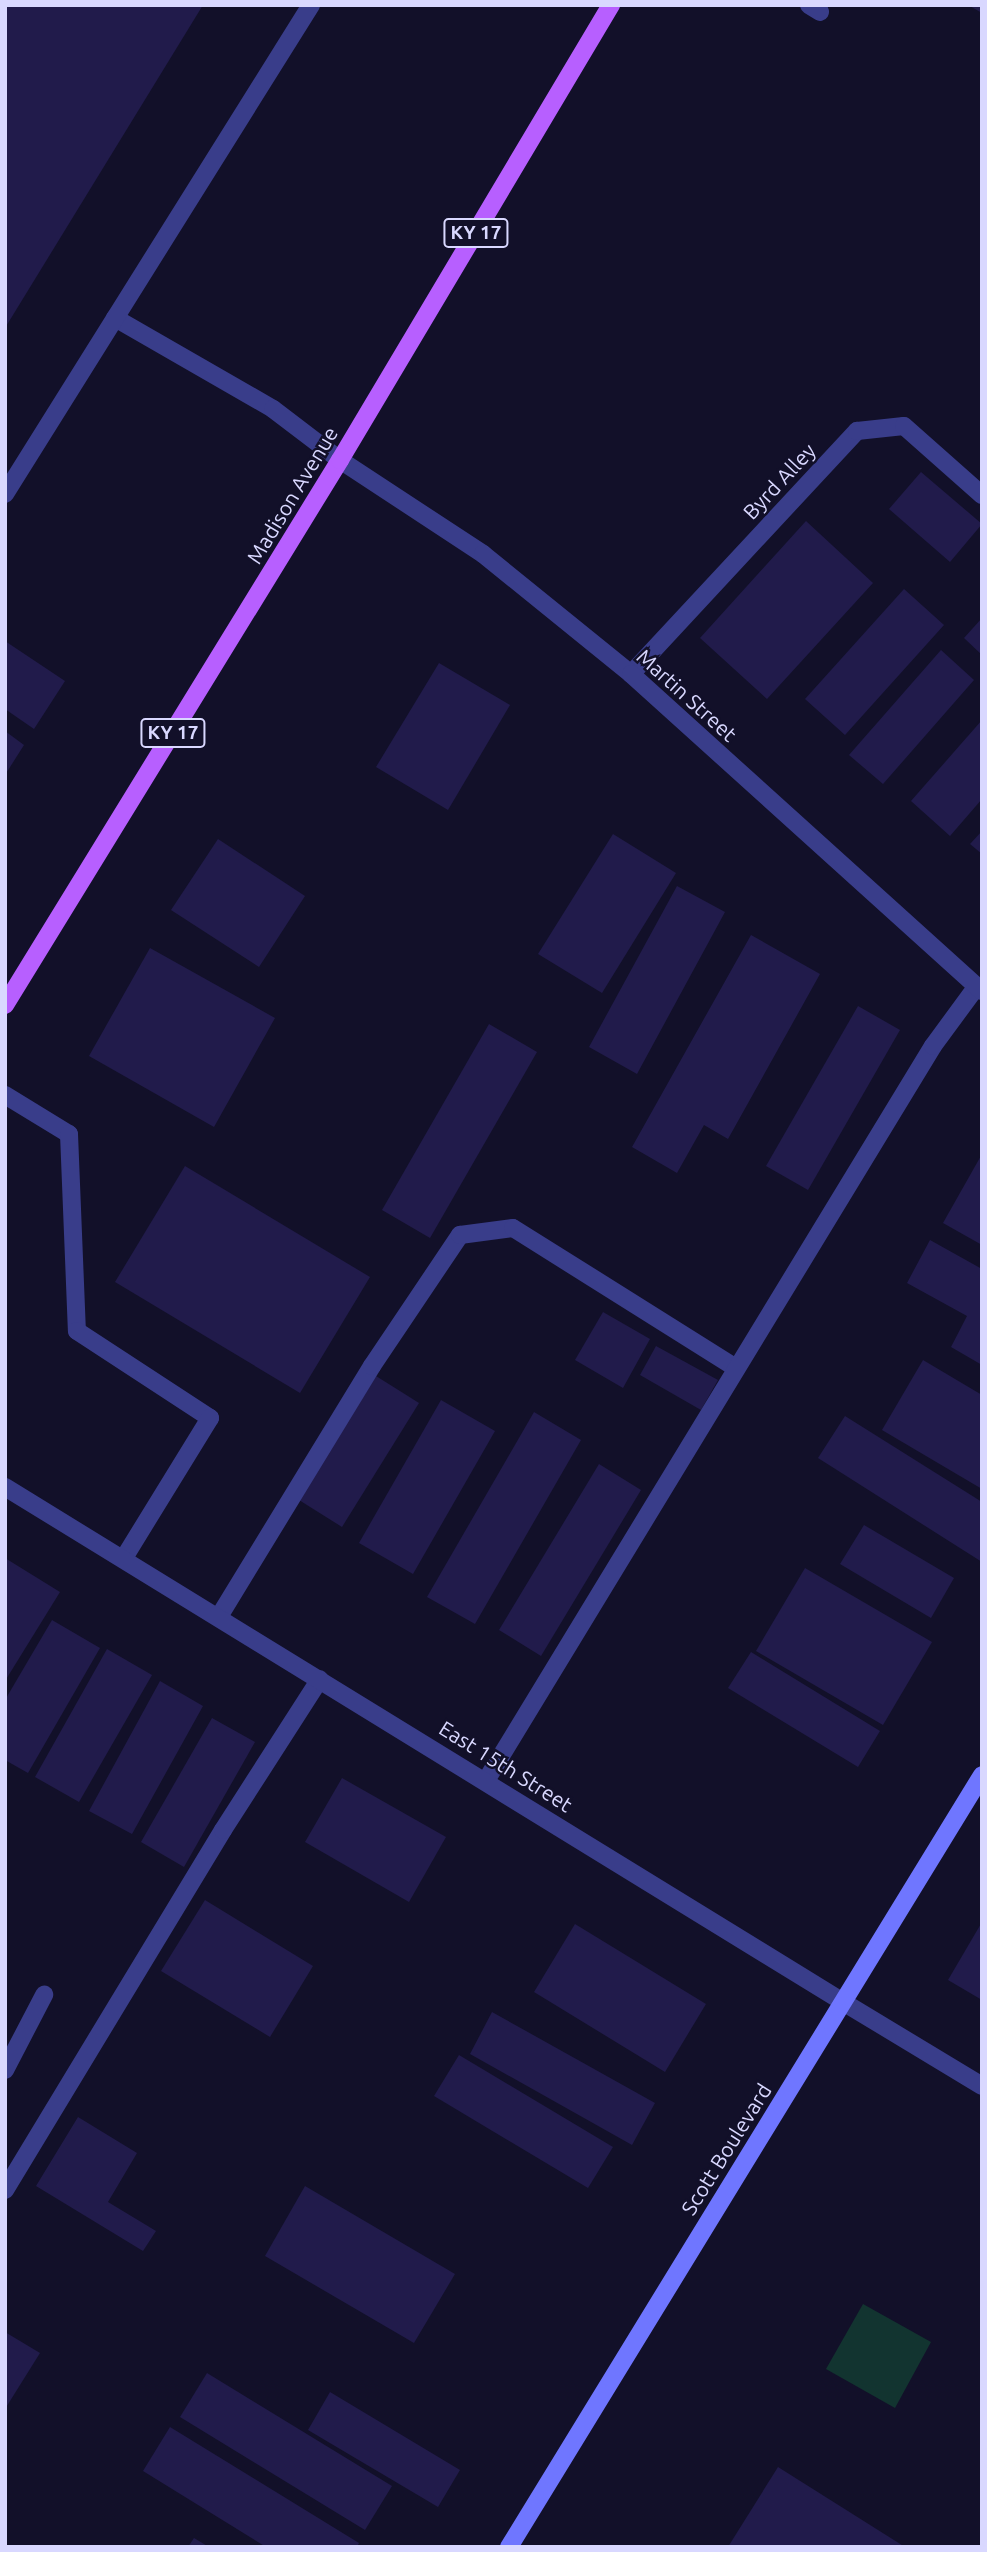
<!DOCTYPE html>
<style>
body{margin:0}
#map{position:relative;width:987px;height:2552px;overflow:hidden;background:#121029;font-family:Ubuntu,sans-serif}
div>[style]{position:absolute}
.green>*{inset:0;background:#123430}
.building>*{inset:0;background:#211b4b}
.service>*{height:18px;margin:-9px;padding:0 9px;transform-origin:9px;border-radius:9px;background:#393d8a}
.minor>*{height:18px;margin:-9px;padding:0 9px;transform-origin:9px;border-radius:9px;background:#393d8a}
.tertiary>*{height:18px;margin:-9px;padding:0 9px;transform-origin:9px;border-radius:9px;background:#393d8a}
.secondary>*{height:18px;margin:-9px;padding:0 9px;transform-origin:9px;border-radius:9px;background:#6f76ff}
.primary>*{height:18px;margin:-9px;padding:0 9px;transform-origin:9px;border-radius:9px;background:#b75fff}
span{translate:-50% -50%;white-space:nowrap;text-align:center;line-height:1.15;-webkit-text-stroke:5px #121029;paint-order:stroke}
.shield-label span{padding:2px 5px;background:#121029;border:2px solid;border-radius:5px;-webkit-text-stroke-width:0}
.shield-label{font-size:19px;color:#d9d8ff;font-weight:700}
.street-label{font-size:21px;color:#d9d8ff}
.frame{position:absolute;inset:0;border:7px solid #d9d8ff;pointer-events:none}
</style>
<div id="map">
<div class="green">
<div style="clip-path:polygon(863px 2304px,931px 2342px,895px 2408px,826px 2369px)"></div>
</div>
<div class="building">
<div style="clip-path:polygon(5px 5px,203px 5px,5px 328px)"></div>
<div style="clip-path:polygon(968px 5px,982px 5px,982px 13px)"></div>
<div style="clip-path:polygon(921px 472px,982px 524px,950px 562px,889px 509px)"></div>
<div style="clip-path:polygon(806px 521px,873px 583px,767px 699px,700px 638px)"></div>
<div style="clip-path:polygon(904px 589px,944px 625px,845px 735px,805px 699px)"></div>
<div style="clip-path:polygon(982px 618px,982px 655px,964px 638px)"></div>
<div style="clip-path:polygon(5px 641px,65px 681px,34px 729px,5px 709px)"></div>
<div style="clip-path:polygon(941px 650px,974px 680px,883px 784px,849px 755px)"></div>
<div style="clip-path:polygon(439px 663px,510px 705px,448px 810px,376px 767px)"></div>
<div style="clip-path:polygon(982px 720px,982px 799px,950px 836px,911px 801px)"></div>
<div style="clip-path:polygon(5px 731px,24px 745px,5px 775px)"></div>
<div style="clip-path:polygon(982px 831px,982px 854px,970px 844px)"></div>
<div style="clip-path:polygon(613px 834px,676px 873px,602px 993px,538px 954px)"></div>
<div style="clip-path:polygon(218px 839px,305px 896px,259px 967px,171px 910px)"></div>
<div style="clip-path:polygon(677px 886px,725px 912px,637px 1074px,589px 1047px)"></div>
<div style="clip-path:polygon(751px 935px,820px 974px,728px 1139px,704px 1125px,677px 1173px,632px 1147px)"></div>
<div style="clip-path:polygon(150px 948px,275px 1018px,214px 1127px,89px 1056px)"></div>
<div style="clip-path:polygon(858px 1006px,900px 1030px,808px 1190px,766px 1166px)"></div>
<div style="clip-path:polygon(489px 1024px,537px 1052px,430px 1238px,382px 1210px)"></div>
<div style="clip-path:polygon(982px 1154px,982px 1245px,943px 1223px)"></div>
<div style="clip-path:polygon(185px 1166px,370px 1277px,300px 1393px,115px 1282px)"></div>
<div style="clip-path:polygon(930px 1240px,982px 1269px,982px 1365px,951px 1347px,967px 1316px,907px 1283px)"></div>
<div style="clip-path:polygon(603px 1312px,650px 1339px,623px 1388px,575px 1360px)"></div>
<div style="clip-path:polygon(656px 1346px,718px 1380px,701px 1410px,640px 1375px)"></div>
<div style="clip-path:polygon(923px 1360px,982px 1395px,982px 1489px,882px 1430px)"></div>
<div style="clip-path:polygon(376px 1376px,419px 1403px,342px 1527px,299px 1500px)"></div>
<div style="clip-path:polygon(441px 1400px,495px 1431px,413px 1574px,359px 1543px)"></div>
<div style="clip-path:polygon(534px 1412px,581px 1440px,475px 1624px,427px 1597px)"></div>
<div style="clip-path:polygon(845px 1416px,982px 1502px,982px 1562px,818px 1458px)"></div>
<div style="clip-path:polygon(599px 1464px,641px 1490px,541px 1656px,499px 1630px)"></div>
<div style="clip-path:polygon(864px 1525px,954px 1578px,931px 1618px,840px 1564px)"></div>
<div style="clip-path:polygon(5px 1558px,60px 1592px,5px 1681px)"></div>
<div style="clip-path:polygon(805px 1568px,932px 1642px,883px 1725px,756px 1651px)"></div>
<div style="clip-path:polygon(52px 1620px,100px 1648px,28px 1773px,5px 1760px,5px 1700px)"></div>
<div style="clip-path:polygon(107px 1649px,152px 1675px,79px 1802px,35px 1777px)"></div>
<div style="clip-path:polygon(751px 1652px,880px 1731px,858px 1767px,728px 1688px)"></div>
<div style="clip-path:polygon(160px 1681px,203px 1706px,132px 1834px,89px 1811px)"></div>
<div style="clip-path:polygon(212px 1718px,255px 1742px,184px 1867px,141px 1842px)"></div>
<div style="clip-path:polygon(342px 1778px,446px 1837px,409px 1902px,305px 1842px)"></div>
<div style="clip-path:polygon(205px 1900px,313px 1966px,270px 2037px,161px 1971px)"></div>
<div style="clip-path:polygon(982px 1922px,982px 2000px,948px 1980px)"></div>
<div style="clip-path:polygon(575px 1924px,706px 2004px,665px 2072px,534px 1992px)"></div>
<div style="clip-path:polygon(492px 2012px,655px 2103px,632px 2145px,470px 2054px)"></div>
<div style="clip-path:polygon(459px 2055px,613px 2147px,588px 2188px,434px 2096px)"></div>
<div style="clip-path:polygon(78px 2117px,137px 2153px,108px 2202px,156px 2231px,143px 2251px,36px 2186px)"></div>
<div style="clip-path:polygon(305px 2186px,455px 2274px,414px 2343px,265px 2256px)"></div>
<div style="clip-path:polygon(5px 2332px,40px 2353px,5px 2409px)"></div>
<div style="clip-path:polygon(207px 2373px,392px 2486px,365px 2530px,180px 2417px)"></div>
<div style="clip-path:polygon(330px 2392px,460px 2470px,438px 2507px,308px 2430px)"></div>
<div style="clip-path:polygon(170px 2427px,359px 2543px,357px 2547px,266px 2547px,143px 2471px)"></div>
<div style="clip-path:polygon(778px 2467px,905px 2547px,728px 2547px)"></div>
<div style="clip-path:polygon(194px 2538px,209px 2547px,188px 2547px)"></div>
</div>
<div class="service">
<div style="left:809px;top:5px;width:13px;rotate:32deg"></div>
<div style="left:115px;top:318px;width:182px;rotate:29.9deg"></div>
<div style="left:273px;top:409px;width:84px;rotate:37.3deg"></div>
<div style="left:5px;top:494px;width:577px;rotate:-57.96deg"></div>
<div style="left:631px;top:674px;width:332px;rotate:-47.1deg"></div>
<div style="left:857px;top:431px;width:47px;rotate:-6.1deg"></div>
<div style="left:904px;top:426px;width:104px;rotate:41.5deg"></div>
<div style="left:5px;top:1095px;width:75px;rotate:31.4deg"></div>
<div style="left:69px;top:1134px;width:197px;rotate:87.7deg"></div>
<div style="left:77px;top:1331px;width:159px;rotate:33.2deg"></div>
<div style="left:210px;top:1418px;width:164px;rotate:121.6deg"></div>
<div style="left:220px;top:1615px;width:292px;rotate:-58.6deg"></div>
<div style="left:372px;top:1366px;width:158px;rotate:-56.1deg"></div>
<div style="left:460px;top:1235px;width:53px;rotate:-7.5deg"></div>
<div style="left:513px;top:1228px;width:263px;rotate:32.1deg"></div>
<div style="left:487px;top:1779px;width:858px;rotate:-58.68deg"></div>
<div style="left:933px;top:1046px;width:74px;rotate:-53.7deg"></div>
<div style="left:5px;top:2070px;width:85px;rotate:-62.5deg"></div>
<div style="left:5px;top:2190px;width:421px;rotate:-58.8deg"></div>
<div style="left:223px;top:1830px;width:179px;rotate:-57.3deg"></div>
</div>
<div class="minor">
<div style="left:340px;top:460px;width:171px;rotate:33.3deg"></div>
<div style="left:483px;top:554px;width:191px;rotate:39deg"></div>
<div style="left:631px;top:674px;width:473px;rotate:42.1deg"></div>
<div style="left:5px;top:1487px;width:984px;rotate:31.57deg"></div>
</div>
<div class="tertiary">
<div style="left:843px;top:2002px;width:162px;rotate:31.1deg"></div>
</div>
<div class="secondary">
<div style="left:509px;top:2547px;width:905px;rotate:-58.5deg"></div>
</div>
<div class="primary">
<div style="left:5px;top:1005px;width:640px;rotate:-58.42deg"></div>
<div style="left:340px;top:460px;width:530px;rotate:-59.22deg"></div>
</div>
<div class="shield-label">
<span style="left:476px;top:233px">KY 17</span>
<span style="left:173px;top:733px">KY 17</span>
</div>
<div class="street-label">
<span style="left:779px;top:481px;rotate:-47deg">Byrd Alley</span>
<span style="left:292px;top:495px;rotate:-59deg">Madison Avenue</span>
<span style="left:687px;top:695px;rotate:42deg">Martin Street</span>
<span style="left:506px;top:1766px;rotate:32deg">East 15th Street</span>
<span style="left:726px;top:2149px;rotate:-58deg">Scott Boulevard</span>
</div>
<div class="frame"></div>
</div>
